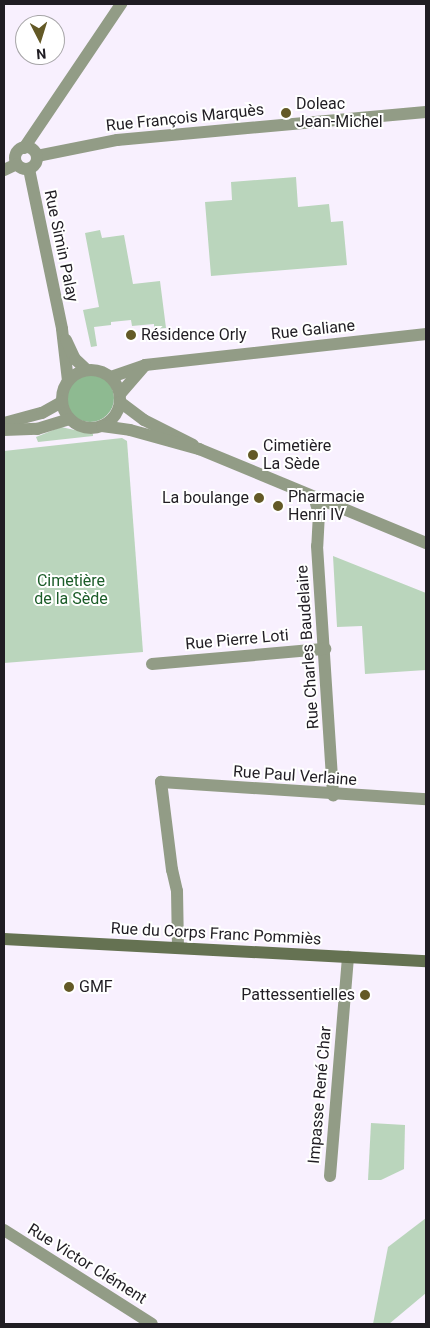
<!DOCTYPE html>
<meta charset="utf-8">
<style>
body{margin:0}
#map{position:relative;width:430px;height:1328px;overflow:hidden;background:#f8f0fe;font-family:Roboto,sans-serif}
div>[style]{position:absolute}
.green>*{inset:0;background:#bad5bc}
.forest>*{inset:0;background:#8eba91}
.round{border-radius:50%}
.minor>*{height:12px;margin:-6px;padding:0 6px;transform-origin:6px;border-radius:6px;background:#929c86}
.tertiary>*{height:12px;margin:-6px;padding:0 6px;transform-origin:6px;border-radius:6px;background:#929c86}
.tertiary>.ring{margin:-6px;padding:0;box-sizing:content-box;background:none;border:12px solid #929c86;border-radius:50%}
.secondary>*{height:12px;margin:-6px;padding:0 6px;transform-origin:6px;border-radius:6px;background:#657252}
.dots>*{width:14px;height:14px;translate:-50% -50%;box-sizing:border-box;border:2px solid #fff;border-radius:50%}
span{translate:-50% -50%;white-space:nowrap;text-align:center;line-height:1.15;-webkit-text-stroke:4px #fff;paint-order:stroke}
.poi-label{font-size:16px;color:#201d23}
.left{translate:0 -50%;text-align:left}
.right{translate:-100% -50%;text-align:right}
.street-label{font-size:16px;color:#201d23}
.park-label{font-size:16px;color:#1b5c28}
.frame{position:absolute;inset:0;border:5px solid #201d23;pointer-events:none}
.north{position:absolute;left:15px;top:15px;width:50px;height:50px;box-sizing:border-box;background:#fff;border:1px solid #a6a5a7;border-radius:50%;rotate:175deg;font-size:14px;font-weight:700;line-height:20px;text-align:center;color:#201d23}
.north::after{content:'';display:block;margin:auto;width:18px;height:22px;background:#635926;clip-path:polygon(50% 0,100% 100%,50% 72%,0 100%)}
</style>
<div id="map">
<div class="green">
<div style="clip-path:polygon(296px 177px,298px 207px,329px 204px,331px 222px,343px 221px,347px 265px,211px 276px,205px 202px,232px 200px,231px 182px)"></div>
<div style="clip-path:polygon(100px 230px,102px 238px,124px 235px,133px 284px,160px 281px,166px 328px,154px 329px,154px 324px,132px 326px,131px 320px,111px 322px,111px 325px,94px 327px,97px 346px,91px 347px,83px 310px,99px 307px,85px 233px)"></div>
<div style="clip-path:polygon(61px 427px,93px 434px,93px 436px,38px 442px,36px 437px)"></div>
<div style="clip-path:polygon(122px 438px,127px 441px,143px 652px,4px 663px,4px 451px)"></div>
<div style="clip-path:polygon(333px 556px,426px 593px,426px 670px,365px 674px,362px 626px,337px 627px)"></div>
<div style="clip-path:polygon(371px 1123px,405px 1125px,404px 1169px,381px 1180px,368px 1180px)"></div>
<div style="clip-path:polygon(426px 1218px,426px 1293px,389px 1324px,373px 1324px,388px 1247px)"></div>
</div>
<div class="forest">
<div class="round" style="left:66px;top:374px;width:48px;height:48px"></div>
</div>
<div class="minor">
<div style="left:37px;top:156px;width:82px;rotate:-11.3deg"></div>
<div style="left:117px;top:140px;width:310px;rotate:-5.2deg"></div>
<div style="left:111px;top:377px;width:36px;rotate:-19deg"></div>
<div style="left:145px;top:365px;width:283px;rotate:-6.3deg"></div>
<div style="left:120px;top:394px;width:38px;rotate:-49deg"></div>
<div style="left:314px;top:497px;width:17px;rotate:73deg"></div>
<div style="left:319px;top:513px;width:33px;rotate:93deg"></div>
<div style="left:317px;top:546px;width:250px;rotate:86.3deg"></div>
<div style="left:152px;top:664px;width:174px;rotate:-5deg"></div>
<div style="left:178px;top:948px;width:57px;rotate:-91deg"></div>
<div style="left:177px;top:891px;width:22px;rotate:-103deg"></div>
<div style="left:172px;top:870px;width:89px;rotate:-97.1deg"></div>
<div style="left:161px;top:782px;width:266px;rotate:3.7deg"></div>
<div style="left:330px;top:1176px;width:220px;rotate:-85.3deg"></div>
<div style="left:4px;top:1230px;width:175px;rotate:32.4deg"></div>
</div>
<div class="tertiary">
<div class="ring" style="left:15px;top:147px;width:10px;height:10px"></div>
<div style="left:24px;top:148px;width:174px;rotate:-56deg"></div>
<div style="left:29px;top:169px;width:163px;rotate:78.3deg"></div>
<div style="left:62px;top:329px;width:52px;rotate:83.4deg"></div>
<div style="left:4px;top:170px;width:14px;rotate:-25deg"></div>
<div style="left:66px;top:340px;width:21px;rotate:65deg"></div>
<div style="left:75px;top:359px;width:16px;rotate:43deg"></div>
<div class="ring" style="left:62px;top:370px;width:46px;height:46px"></div>
<div style="left:120px;top:402px;width:30px;rotate:37deg"></div>
<div style="left:144px;top:420px;width:55px;rotate:27deg"></div>
<div style="left:4px;top:423px;width:39px;rotate:-15deg"></div>
<div style="left:42px;top:413px;width:23px;rotate:-29deg"></div>
<div style="left:102px;top:426px;width:28px;rotate:8deg"></div>
<div style="left:130px;top:430px;width:72px;rotate:15.4deg"></div>
<div style="left:199px;top:449px;width:246px;rotate:22.5deg"></div>
<div style="left:4px;top:430px;width:33px;rotate:-2deg"></div>
<div style="left:37px;top:429px;width:34px;rotate:-17deg"></div>
</div>
<div class="secondary">
<div style="left:4px;top:939px;width:423px;rotate:3deg"></div>
</div>
<div class="dots">
<div style="left:286px;top:113px;background:#635926"></div>
<div style="left:131px;top:335px;background:#635926"></div>
<div style="left:253px;top:455px;background:#635926"></div>
<div style="left:259px;top:498px;background:#635926"></div>
<div style="left:278px;top:506px;background:#635926"></div>
<div style="left:69px;top:987px;background:#635926"></div>
<div style="left:365px;top:995px;background:#635926"></div>
</div>
<div class="poi-label">
<span class="left" style="left:296px;top:113px">Doleac<br>Jean-Michel</span>
<span class="left" style="left:141px;top:335px">Résidence Orly</span>
<span class="left" style="left:263px;top:455px">Cimetière<br>La Sède</span>
<span class="left" style="left:288px;top:506px">Pharmacie<br>Henri IV</span>
<span class="right" style="left:249px;top:498px">La boulange</span>
<span class="left" style="left:79px;top:987px">GMF</span>
<span class="right" style="left:355px;top:995px">Pattessentielles</span>
</div>
<div class="street-label">
<span style="left:185px;top:118px;rotate:-6deg">Rue François Marquès</span>
<span style="left:61px;top:246px;rotate:78deg">Rue Simin Palay</span>
<span style="left:313px;top:330px;rotate:-6deg">Rue Galiane</span>
<span style="left:237px;top:640px;rotate:-5deg">Rue Pierre Loti</span>
<span style="left:308px;top:647px;rotate:-94deg">Rue Charles Baudelaire</span>
<span style="left:295px;top:776px;rotate:4deg">Rue Paul Verlaine</span>
<span style="left:216px;top:934px;rotate:3deg">Rue du Corps Franc Pommiès</span>
<span style="left:320px;top:1095px;rotate:-85deg">Impasse René Char</span>
<span style="left:87px;top:1264px;rotate:32deg">Rue Victor Clément</span>
</div>
<div class="park-label">
<span style="left:71px;top:590px">Cimetière<br>de la Sède</span>
</div>
<div class="frame"></div>
<div class="north">N</div>
</div>
